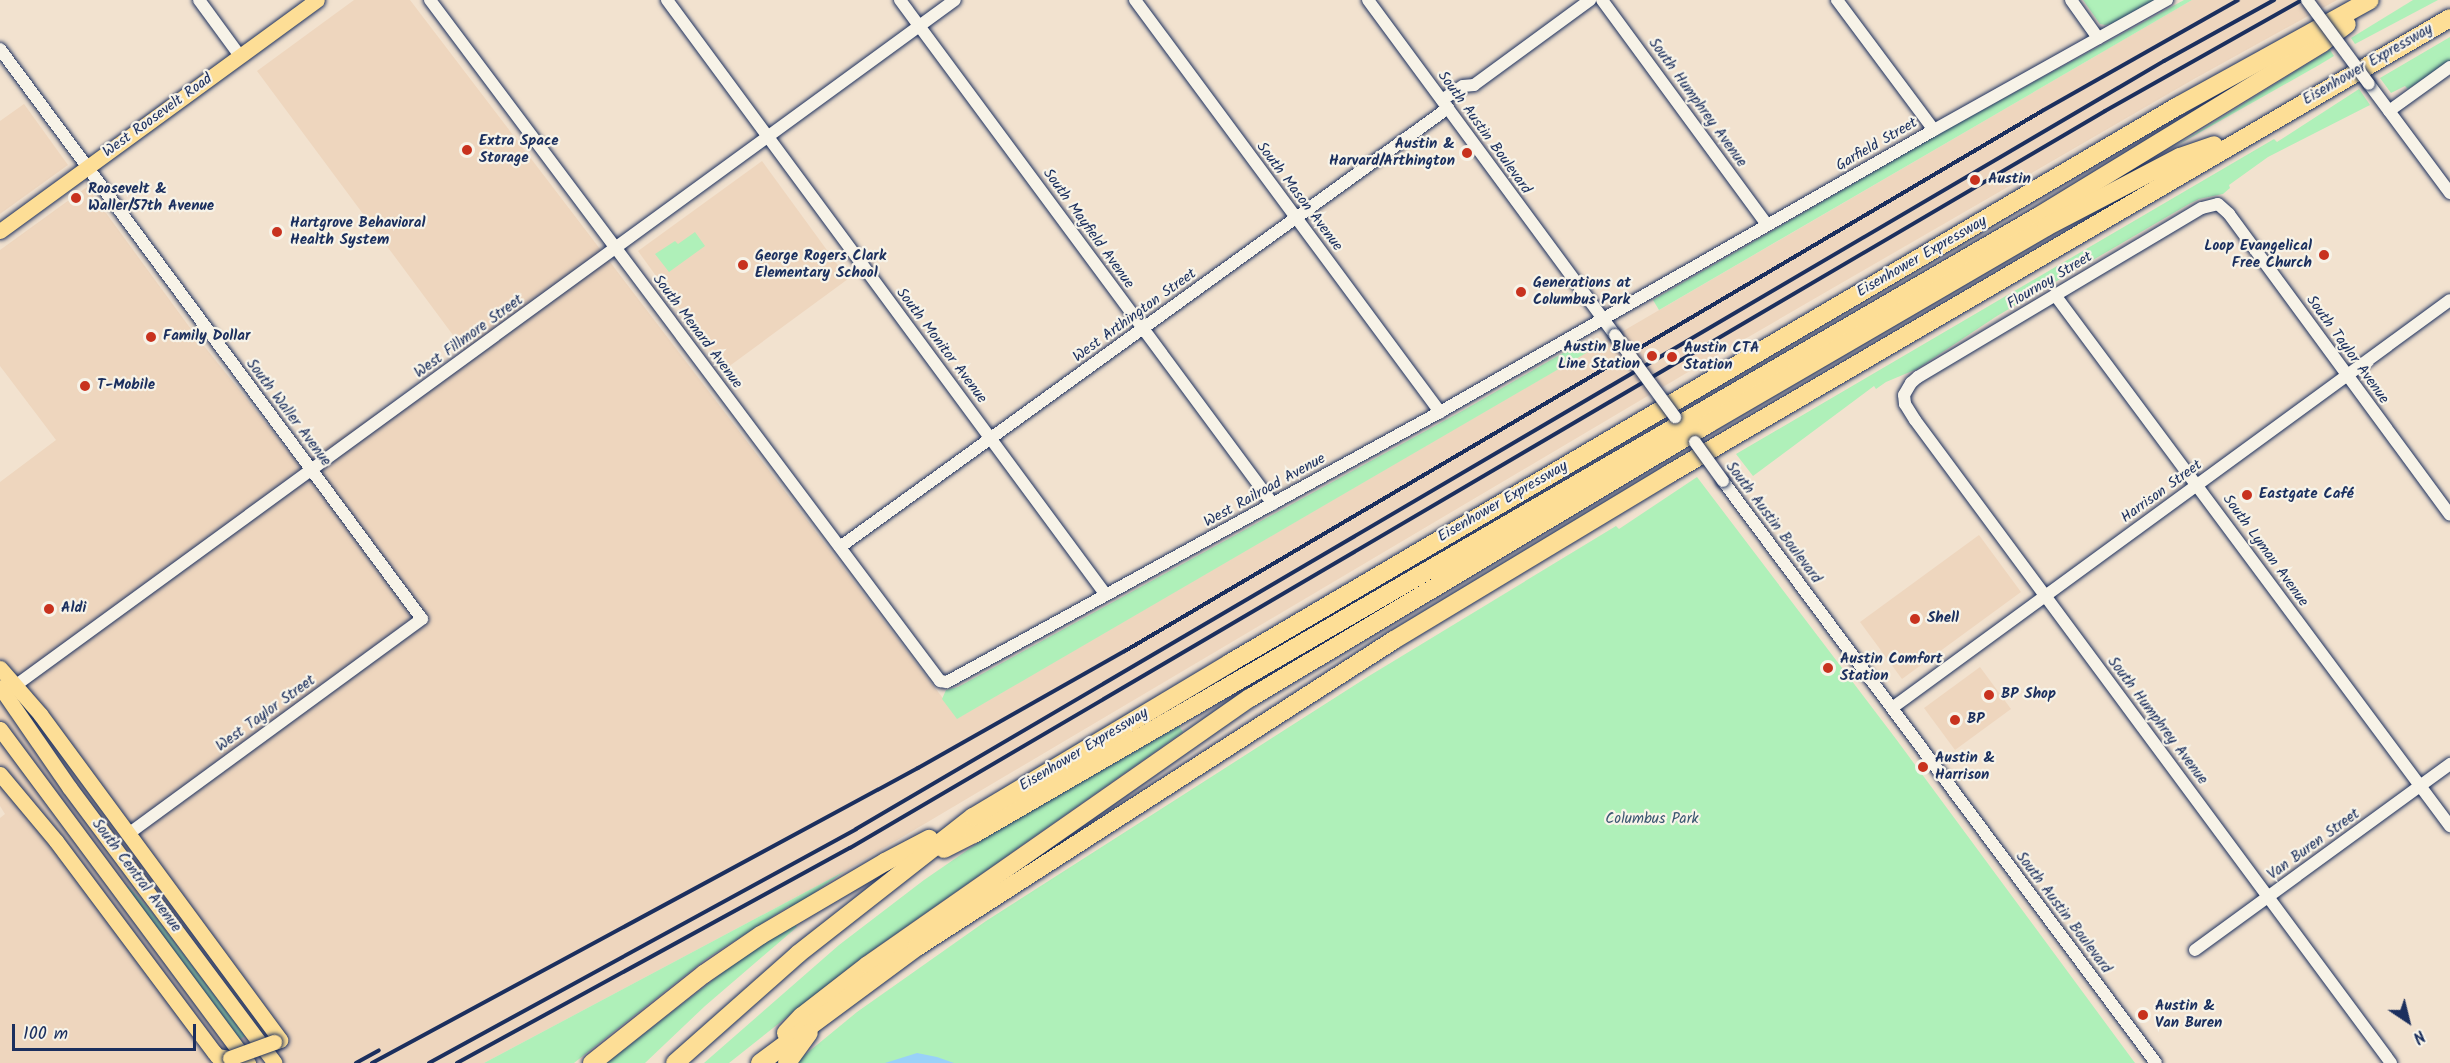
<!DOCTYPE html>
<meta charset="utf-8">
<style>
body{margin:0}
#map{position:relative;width:2450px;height:1063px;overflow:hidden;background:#f2e2cf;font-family:Kalam,sans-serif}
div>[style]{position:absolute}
.built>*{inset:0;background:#eed6be}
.green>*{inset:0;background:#aff0b9}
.water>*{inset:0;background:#99d1f8}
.roads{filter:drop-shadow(0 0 2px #1b2f5e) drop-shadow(0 0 2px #1b2f5e)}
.minor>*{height:12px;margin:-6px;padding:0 6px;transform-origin:6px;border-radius:6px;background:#f7f3e8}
.major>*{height:15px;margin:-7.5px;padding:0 7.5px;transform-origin:7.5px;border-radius:7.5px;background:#fdde96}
.highway>*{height:18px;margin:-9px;padding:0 9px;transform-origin:9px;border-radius:9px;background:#fdde96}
.rail>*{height:4px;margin:-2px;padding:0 2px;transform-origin:2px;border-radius:2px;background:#1b2f5e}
.bridges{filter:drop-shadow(0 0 2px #1b2f5e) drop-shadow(0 0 2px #1b2f5e)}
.minor-bridge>*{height:12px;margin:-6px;padding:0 6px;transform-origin:6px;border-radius:6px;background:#f7f3e8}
.major-bridge>*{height:15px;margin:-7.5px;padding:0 7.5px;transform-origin:7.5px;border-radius:7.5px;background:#fdde96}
.dots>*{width:16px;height:16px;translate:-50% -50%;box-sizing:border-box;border:3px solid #f7f3e8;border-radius:50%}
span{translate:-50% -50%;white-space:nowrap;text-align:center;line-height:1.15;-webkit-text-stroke:4.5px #f7f3e8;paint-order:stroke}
.street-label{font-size:15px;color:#1b2f5e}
.poi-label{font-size:15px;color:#1b2f5e;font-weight:700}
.left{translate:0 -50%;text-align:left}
.right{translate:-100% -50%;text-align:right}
.park-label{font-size:15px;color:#395670}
.north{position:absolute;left:2378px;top:991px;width:60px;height:60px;-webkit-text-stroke:4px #f7f3e8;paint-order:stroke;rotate:145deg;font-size:16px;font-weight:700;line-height:24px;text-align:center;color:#1b2f5e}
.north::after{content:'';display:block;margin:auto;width:21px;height:27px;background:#1b2f5e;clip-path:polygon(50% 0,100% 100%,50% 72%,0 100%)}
.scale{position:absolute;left:12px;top:1024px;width:184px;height:27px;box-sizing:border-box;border:3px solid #1b2f5e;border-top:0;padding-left:8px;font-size:18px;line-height:21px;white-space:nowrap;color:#1b2f5e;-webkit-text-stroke:4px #f7f3e8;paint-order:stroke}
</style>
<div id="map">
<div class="built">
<div style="clip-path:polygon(354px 0,410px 0,958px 718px,2192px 0,2337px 0,2194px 79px,1700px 365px,845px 871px,484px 1063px,0 1063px,0 818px,5px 814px,0 806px,0 482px,56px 440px,0 366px,0 250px,87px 187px,196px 336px,299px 464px,467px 354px,257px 71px)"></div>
<div style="clip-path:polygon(24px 104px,68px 165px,0 214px,0 121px)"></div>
<div style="clip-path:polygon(762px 161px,848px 279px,724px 370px,638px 251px)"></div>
<div style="clip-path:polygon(1979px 535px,2021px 592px,1902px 679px,1860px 622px)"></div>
<div style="clip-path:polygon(1980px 667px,2011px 709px,1955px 750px,1924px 708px)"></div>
</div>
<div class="green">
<div style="clip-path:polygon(2083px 0,2157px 0,2116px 23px,2105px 25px,2100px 24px)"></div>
<div style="clip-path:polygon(2184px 0,2192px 0,1659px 310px,1653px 300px,1955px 125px)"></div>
<div style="clip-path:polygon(2413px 0,2438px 0,2355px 44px,2351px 38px)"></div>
<div style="clip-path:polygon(2450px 37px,2450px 61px,2408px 89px,2405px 86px,2391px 93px,2380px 78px)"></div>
<div style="clip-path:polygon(2330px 50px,2334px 56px,2319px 65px,2174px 147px)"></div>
<div style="clip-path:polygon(2359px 89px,2370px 105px,2268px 157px,2229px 185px,2230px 188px,2223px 194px,2199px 199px,2189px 204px,1997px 316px,1917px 369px,1886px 382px,1876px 389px,1874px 386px,1753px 476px,1736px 454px,2274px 139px,2277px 142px)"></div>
<div style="clip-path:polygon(695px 232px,705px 246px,669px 272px,655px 254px,675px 241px,678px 244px)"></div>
<div style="clip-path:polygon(1582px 342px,1587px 342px,1593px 349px,957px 719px,942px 699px,946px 690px,958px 687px,1464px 410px)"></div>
<div style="clip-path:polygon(1697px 477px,1896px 739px,2135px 1063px,795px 1063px,857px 1012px,986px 921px,1369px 676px,1616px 526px,1619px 529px)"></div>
<div style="clip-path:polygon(1179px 726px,1183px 732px,860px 959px,729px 1063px,704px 1063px,839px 945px,924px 880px,988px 836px)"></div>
<div style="clip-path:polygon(845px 871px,791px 909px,789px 906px,706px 959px,574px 1063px,484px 1063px)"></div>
<div style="clip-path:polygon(128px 886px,150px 910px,245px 1036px,240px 1039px,126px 888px)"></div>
<div style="clip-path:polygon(794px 923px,797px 927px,705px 1006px,645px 1063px,607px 1063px,750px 951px)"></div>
</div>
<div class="water">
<div style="clip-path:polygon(917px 1053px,937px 1057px,954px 1063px,885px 1063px)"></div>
</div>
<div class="roads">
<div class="minor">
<div style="left:199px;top:0;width:69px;rotate:53.8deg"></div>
<div style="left:430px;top:0;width:851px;rotate:53.17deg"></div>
<div style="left:940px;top:681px;width:7px;rotate:8deg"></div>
<div style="left:947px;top:682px;width:562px;rotate:-28.71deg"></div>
<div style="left:1440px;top:412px;width:569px;rotate:-29.72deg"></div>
<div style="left:1934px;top:130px;width:267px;rotate:-29.2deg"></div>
<div style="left:667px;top:0;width:739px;rotate:53.58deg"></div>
<div style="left:900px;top:0;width:627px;rotate:53.5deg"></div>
<div style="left:1135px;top:0;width:513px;rotate:53.49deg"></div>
<div style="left:1368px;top:0;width:416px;rotate:53.6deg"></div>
<div style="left:1602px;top:0;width:279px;rotate:53.7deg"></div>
<div style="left:1837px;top:0;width:162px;rotate:53.3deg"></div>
<div style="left:2071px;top:0;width:47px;rotate:54.6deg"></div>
<div style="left:0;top:49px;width:709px;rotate:53.49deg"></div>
<div style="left:422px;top:619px;width:364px;rotate:143.8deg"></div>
<div style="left:2369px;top:84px;width:136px;rotate:53.4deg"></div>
<div style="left:1442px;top:100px;width:25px;rotate:-34deg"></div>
<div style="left:1463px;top:86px;width:11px;rotate:-5deg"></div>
<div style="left:1474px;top:85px;width:144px;rotate:-36.2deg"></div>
<div style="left:2389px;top:111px;width:75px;rotate:-35.8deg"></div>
<div style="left:2055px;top:295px;width:662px;rotate:53.36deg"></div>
<div style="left:1723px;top:481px;width:725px;rotate:53.35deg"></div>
<div style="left:840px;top:547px;width:750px;rotate:-35.83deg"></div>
<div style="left:8px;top:691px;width:1172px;rotate:-36.12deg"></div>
<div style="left:1892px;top:708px;width:691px;rotate:-36.17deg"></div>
<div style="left:2195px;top:950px;width:316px;rotate:-36.1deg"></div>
<div style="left:2391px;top:1063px;width:800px;rotate:-126.51deg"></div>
<div style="left:1915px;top:420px;width:19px;rotate:-122deg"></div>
<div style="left:1905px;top:404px;width:9px;rotate:-96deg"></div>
<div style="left:1904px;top:395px;width:14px;rotate:-60deg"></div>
<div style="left:1911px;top:383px;width:9px;rotate:-41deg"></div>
<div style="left:1918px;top:377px;width:330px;rotate:-30.8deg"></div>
<div style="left:2202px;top:208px;width:16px;rotate:-14deg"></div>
<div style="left:2218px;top:204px;width:15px;rotate:42deg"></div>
<div style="left:2229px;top:214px;width:373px;rotate:53.7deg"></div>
</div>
<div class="major">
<div style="left:0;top:231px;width:392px;rotate:-36.1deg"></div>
<div style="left:0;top:668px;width:61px;rotate:49deg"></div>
<div style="left:40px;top:714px;width:405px;rotate:53.6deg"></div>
<div style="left:280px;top:1040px;width:6px;rotate:162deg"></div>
<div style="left:0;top:687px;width:121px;rotate:55.4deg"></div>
<div style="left:69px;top:787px;width:344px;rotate:53.3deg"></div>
<div style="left:0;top:729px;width:416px;rotate:53.4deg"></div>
<div style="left:0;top:774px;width:87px;rotate:50.1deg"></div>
<div style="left:56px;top:841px;width:264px;rotate:53.2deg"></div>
<div style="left:214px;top:1052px;width:5px;rotate:53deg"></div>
<div style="left:217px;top:1056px;width:13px;rotate:9deg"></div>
</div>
<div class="highway">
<div style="left:944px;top:849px;width:34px;rotate:-27deg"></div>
<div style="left:974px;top:834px;width:1231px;rotate:-30.13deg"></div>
<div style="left:2039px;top:216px;width:332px;rotate:-31.4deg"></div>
<div style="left:2322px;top:43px;width:31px;rotate:-37deg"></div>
<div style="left:786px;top:1033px;width:23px;rotate:-47deg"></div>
<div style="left:802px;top:1016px;width:83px;rotate:-37.7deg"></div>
<div style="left:868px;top:965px;width:466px;rotate:-35deg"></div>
<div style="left:1250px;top:698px;width:534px;rotate:-30.89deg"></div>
<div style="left:1708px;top:424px;width:391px;rotate:-30.2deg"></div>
<div style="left:2046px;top:227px;width:151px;rotate:-27.6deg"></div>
<div style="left:2180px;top:157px;width:36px;rotate:-19deg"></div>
<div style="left:592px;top:1063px;width:143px;rotate:-38.5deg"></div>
<div style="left:704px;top:974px;width:69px;rotate:-34.4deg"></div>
<div style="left:761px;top:935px;width:144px;rotate:-30.5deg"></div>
<div style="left:885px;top:862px;width:50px;rotate:-27.6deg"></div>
<div style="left:675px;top:1063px;width:164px;rotate:-41.5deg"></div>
<div style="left:798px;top:954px;width:222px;rotate:-38.1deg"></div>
<div style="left:973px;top:817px;width:300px;rotate:-30.9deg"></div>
<div style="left:1230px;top:663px;width:1100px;rotate:-30.44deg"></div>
<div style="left:2178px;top:106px;width:219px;rotate:-28.9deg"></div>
<div style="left:760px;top:1063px;width:195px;rotate:-36.5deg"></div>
<div style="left:917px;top:947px;width:567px;rotate:-32.77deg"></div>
<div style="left:1394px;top:640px;width:321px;rotate:-31.1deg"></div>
<div style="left:1669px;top:474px;width:904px;rotate:-30.28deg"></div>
<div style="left:787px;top:1063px;width:37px;rotate:-54deg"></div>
</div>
</div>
<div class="rail">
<div style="left:356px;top:1063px;width:26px;rotate:-29deg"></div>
<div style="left:372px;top:1063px;width:621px;rotate:-28.38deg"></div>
<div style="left:918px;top:768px;width:238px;rotate:-29.5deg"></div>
<div style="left:1125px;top:651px;width:1064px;rotate:-30.49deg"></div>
<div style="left:2042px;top:111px;width:225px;rotate:-29.5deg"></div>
<div style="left:429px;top:1063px;width:487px;rotate:-28.7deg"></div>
<div style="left:856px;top:829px;width:1517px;rotate:-30.42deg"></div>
<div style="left:2164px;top:61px;width:126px;rotate:-29deg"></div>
<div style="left:457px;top:1063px;width:448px;rotate:-28.7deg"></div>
<div style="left:850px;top:848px;width:1455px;rotate:-30.42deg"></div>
<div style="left:2105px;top:111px;width:226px;rotate:-29.4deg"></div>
</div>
<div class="bridges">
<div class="minor-bridge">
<div style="left:2307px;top:0;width:104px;rotate:53.6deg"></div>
<div style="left:1615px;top:335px;width:102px;rotate:53.8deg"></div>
<div style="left:1695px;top:442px;width:48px;rotate:54.3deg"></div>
</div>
<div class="major-bridge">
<div style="left:230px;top:1058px;width:47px;rotate:-20deg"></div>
</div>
</div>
<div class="dots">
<div style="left:467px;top:150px;background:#c8321e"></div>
<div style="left:1467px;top:153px;background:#c8321e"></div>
<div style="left:1975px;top:180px;background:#c8321e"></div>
<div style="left:76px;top:198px;background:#c8321e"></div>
<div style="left:277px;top:232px;background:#c8321e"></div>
<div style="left:2324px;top:255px;background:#c8321e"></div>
<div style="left:743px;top:265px;background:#c8321e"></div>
<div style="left:1521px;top:292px;background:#c8321e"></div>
<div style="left:151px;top:337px;background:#c8321e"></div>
<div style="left:1652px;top:356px;background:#c8321e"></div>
<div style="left:1672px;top:357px;background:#c8321e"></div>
<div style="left:85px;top:386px;background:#c8321e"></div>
<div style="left:2247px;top:495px;background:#c8321e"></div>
<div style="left:49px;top:609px;background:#c8321e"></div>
<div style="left:1915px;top:619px;background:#c8321e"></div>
<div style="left:1828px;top:668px;background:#c8321e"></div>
<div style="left:1989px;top:695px;background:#c8321e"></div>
<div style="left:1955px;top:720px;background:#c8321e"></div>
<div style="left:1923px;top:767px;background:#c8321e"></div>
<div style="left:2143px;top:1015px;background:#c8321e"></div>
</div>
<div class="street-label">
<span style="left:2368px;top:65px;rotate:-30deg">Eisenhower Expressway</span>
<span style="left:1697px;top:103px;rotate:54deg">South Humphrey Avenue</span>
<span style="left:158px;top:116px;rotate:-36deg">West Roosevelt Road</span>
<span style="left:1484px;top:133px;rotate:54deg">South Austin Boulevard</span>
<span style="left:1877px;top:145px;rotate:-30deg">Garfield Street</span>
<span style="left:1299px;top:197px;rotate:53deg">South Mason Avenue</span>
<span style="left:1088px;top:229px;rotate:54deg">South Mayfield Avenue</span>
<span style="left:1922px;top:257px;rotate:-30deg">Eisenhower Expressway</span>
<span style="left:2050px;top:281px;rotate:-31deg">Flournoy Street</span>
<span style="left:1135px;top:316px;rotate:-36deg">West Arthington Street</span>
<span style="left:697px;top:332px;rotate:53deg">South Menard Avenue</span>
<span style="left:469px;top:337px;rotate:-36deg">West Fillmore Street</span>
<span style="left:941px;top:346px;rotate:53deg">South Monitor Avenue</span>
<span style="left:2347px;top:350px;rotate:54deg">South Taylor Avenue</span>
<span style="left:288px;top:413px;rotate:53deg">South Waller Avenue</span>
<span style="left:1265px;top:491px;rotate:-29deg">West Railroad Avenue</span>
<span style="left:2162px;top:492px;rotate:-36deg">Harrison Street</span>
<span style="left:1503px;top:502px;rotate:-30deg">Eisenhower Expressway</span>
<span style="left:1773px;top:523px;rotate:53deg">South Austin Boulevard</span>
<span style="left:2265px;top:551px;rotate:54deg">South Lyman Avenue</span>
<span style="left:266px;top:714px;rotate:-36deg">West Taylor Street</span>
<span style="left:2157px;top:721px;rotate:53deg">South Humphrey Avenue</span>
<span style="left:1084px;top:750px;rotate:-31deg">Eisenhower Expressway</span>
<span style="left:2314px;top:845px;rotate:-36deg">Van Buren Street</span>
<span style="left:136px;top:876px;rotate:53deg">South Central Avenue</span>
<span style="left:2063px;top:913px;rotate:53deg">South Austin Boulevard</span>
</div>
<div class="poi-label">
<span class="left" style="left:479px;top:150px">Extra Space<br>Storage</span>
<span class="right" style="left:1455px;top:153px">Austin &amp;<br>Harvard/Arthington</span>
<span class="left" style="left:1988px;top:180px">Austin</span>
<span class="left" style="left:88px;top:198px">Roosevelt &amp;<br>Waller/57th Avenue</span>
<span class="left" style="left:290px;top:232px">Hartgrove Behavioral<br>Health System</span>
<span class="right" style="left:2312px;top:255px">Loop Evangelical<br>Free Church</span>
<span class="left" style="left:755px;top:265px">George Rogers Clark<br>Elementary School</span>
<span class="left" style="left:1533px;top:292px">Generations at<br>Columbus Park</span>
<span class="left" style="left:163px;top:337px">Family Dollar</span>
<span class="right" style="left:1640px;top:356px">Austin Blue<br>Line Station</span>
<span class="left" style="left:1684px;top:357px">Austin CTA<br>Station</span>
<span class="left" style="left:97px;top:386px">T-Mobile</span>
<span class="left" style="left:2259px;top:495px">Eastgate Café</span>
<span class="left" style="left:61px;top:609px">Aldi</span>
<span class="left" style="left:1927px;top:619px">Shell</span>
<span class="left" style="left:1840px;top:668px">Austin Comfort<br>Station</span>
<span class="left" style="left:2001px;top:695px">BP Shop</span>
<span class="left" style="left:1967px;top:720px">BP</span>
<span class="left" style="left:1935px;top:767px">Austin &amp;<br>Harrison</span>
<span class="left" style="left:2155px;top:1015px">Austin &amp;<br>Van Buren</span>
</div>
<div class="park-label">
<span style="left:1652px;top:820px">Columbus Park</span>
</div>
<div class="north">N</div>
<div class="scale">100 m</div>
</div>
